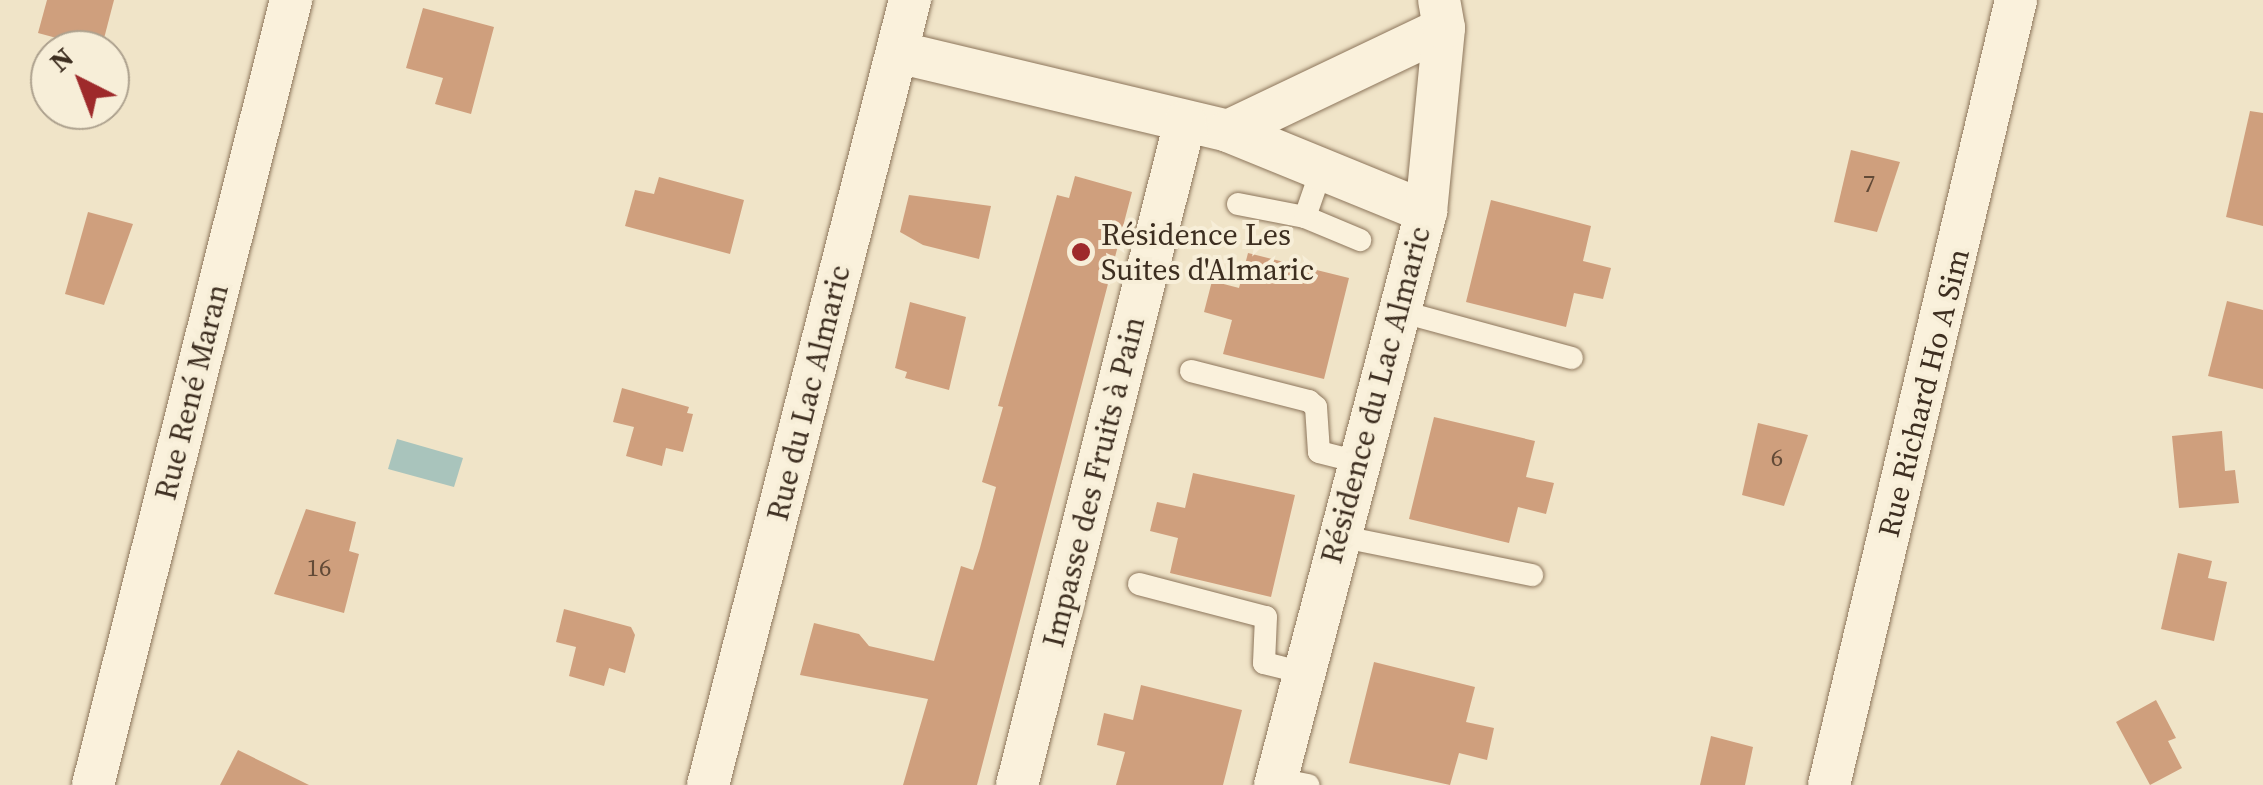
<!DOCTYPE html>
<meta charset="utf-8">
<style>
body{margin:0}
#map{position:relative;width:2263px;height:785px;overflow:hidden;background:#f0e4c8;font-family:"Source Serif 4",serif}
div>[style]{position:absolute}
.water>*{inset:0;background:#a9c4bc}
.building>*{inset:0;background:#cf9f7d}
.roads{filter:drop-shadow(0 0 2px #8d765c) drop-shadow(0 0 2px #8d765c)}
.service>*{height:22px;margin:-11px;padding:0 11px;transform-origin:11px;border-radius:11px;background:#faf1dc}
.minor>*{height:42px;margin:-21px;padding:0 21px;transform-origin:21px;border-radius:21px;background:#faf1dc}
.dots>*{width:28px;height:28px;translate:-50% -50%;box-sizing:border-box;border:5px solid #f7eed8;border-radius:50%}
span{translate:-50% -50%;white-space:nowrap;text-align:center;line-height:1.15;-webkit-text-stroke:8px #f7eed8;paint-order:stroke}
.number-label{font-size:25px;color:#624a37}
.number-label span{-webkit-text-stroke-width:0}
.poi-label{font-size:30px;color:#3d2e20}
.left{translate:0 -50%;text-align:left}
.street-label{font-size:30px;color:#3d2e20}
.north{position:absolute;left:30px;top:30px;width:100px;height:100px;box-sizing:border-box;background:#f7eed8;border:2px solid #ada18e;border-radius:50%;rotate:318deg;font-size:28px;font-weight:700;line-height:40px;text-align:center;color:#3d2e20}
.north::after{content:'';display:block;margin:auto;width:35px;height:45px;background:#9e2a2b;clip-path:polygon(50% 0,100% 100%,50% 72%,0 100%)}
</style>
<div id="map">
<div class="water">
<div style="clip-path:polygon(397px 439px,463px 458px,454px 487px,388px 469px)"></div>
</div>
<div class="building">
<div style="clip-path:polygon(47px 0,114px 0,101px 50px,38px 33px)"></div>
<div style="clip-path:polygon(423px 8px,494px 27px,471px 114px,435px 104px,443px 78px,406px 68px)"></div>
<div style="clip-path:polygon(2250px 111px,2263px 113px,2263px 226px,2226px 217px)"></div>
<div style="clip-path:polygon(1851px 150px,1900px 162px,1877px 232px,1834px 222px)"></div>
<div style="clip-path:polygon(1075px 176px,1132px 192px,977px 785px,903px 785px,928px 699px,800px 675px,814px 623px,859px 634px,869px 646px,934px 661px,961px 566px,973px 570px,980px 548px,996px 487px,982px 482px,1003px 407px,998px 406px,1057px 195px,1069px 198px)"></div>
<div style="clip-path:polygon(659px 177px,744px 200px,730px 254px,625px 226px,635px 190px,654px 194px)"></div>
<div style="clip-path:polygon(909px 195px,991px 206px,979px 259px,923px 245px,900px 232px)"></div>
<div style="clip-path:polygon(1491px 200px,1591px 226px,1583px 261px,1611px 268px,1603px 299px,1574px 293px,1566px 327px,1466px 302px)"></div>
<div style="clip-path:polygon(88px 212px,133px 224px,104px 305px,65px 294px)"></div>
<div style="clip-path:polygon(1248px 253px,1349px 278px,1324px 379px,1223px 354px,1232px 320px,1204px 312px,1212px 281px,1239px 288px)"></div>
<div style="clip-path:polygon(2227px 301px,2263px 310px,2263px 389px,2208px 376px)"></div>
<div style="clip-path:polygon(910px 302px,966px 317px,949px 390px,905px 378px,907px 372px,895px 368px)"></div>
<div style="clip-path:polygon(622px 388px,689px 407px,687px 413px,693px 414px,683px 452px,666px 448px,662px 466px,626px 456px,634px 427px,613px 422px)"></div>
<div style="clip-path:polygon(1434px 417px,1535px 441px,1526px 477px,1554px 483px,1546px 514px,1518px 507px,1509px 543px,1409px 519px)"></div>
<div style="clip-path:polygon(1758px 423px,1808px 435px,1784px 506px,1742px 495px)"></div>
<div style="clip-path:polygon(2222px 431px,2225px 471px,2235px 470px,2239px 503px,2179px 508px,2172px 436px)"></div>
<div style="clip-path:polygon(1193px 473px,1295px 495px,1271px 597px,1170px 573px,1178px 538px,1150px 531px,1157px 502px,1185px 508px)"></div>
<div style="clip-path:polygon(306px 509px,356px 522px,349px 551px,359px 554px,344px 613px,274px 594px)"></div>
<div style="clip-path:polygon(2178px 553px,2212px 561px,2208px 578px,2227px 582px,2214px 641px,2161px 629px)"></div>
<div style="clip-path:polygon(564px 609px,631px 627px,635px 635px,625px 673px,609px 668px,604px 686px,569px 676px,576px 647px,556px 642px)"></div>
<div style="clip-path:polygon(1374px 662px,1475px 687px,1466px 722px,1494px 728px,1487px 760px,1459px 753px,1450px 785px,1349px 763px)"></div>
<div style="clip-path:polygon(1141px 685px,1242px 710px,1223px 785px,1116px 785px,1125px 752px,1097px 745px,1104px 713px,1133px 720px)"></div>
<div style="clip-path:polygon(2156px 700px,2176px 738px,2168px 741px,2182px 768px,2150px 785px,2116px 722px)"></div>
<div style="clip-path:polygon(1711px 736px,1753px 747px,1745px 785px,1700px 785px)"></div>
<div style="clip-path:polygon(238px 750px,309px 785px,220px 785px)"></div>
</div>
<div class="roads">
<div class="service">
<div style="left:1238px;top:204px;width:68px;rotate:11deg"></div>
<div style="left:1305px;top:217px;width:52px;rotate:-70.9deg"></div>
<div style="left:1305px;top:217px;width:60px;rotate:22.7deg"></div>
<div style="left:1399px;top:311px;width:179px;rotate:15.2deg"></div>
<div style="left:1191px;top:371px;width:122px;rotate:14.3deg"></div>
<div style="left:1309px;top:401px;width:9px;rotate:41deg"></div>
<div style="left:1316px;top:407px;width:45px;rotate:86.2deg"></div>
<div style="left:1319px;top:452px;width:40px;rotate:14.4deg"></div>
<div style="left:1338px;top:536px;width:198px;rotate:11.4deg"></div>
<div style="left:1139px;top:584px;width:131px;rotate:14.6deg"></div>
<div style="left:1266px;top:617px;width:46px;rotate:92.5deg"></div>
<div style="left:1264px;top:663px;width:38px;rotate:14deg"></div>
<div style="left:1277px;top:779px;width:32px;rotate:11deg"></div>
</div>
<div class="minor">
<div style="left:897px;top:52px;width:340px;rotate:13.4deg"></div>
<div style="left:1228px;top:131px;width:214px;rotate:22.2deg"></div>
<div style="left:1228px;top:131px;width:239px;rotate:-25.5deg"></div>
<div style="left:93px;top:785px;width:810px;rotate:-75.84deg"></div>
<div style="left:708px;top:785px;width:811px;rotate:-75.57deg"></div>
<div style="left:1017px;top:785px;width:684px;rotate:-75.78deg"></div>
<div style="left:1275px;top:785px;width:593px;rotate:-75.24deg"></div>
<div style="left:1426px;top:212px;width:185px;rotate:-84.4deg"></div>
<div style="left:1444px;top:28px;width:28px;rotate:-100deg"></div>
<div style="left:1829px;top:785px;width:807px;rotate:-76.6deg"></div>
</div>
</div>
<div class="dots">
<div style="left:1081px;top:252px;background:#9e2a2b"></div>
</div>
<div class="number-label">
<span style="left:1869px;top:183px">7</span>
<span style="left:1777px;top:457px">6</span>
<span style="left:319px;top:567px">16</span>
</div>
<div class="poi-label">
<span class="left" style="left:1101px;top:252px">Résidence Les<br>Suites d'Almaric</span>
</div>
<div class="street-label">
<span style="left:192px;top:392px;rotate:-76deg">Rue René Maran</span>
<span style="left:809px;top:393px;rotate:-76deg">Rue du Lac Almaric</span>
<span style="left:1924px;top:393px;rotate:-76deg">Rue Richard Ho A Sim</span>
<span style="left:1376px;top:395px;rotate:-75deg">Résidence du Lac Almaric</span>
<span style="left:1094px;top:482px;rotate:-76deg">Impasse des Fruits à Pain</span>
</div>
<div class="north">N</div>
</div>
